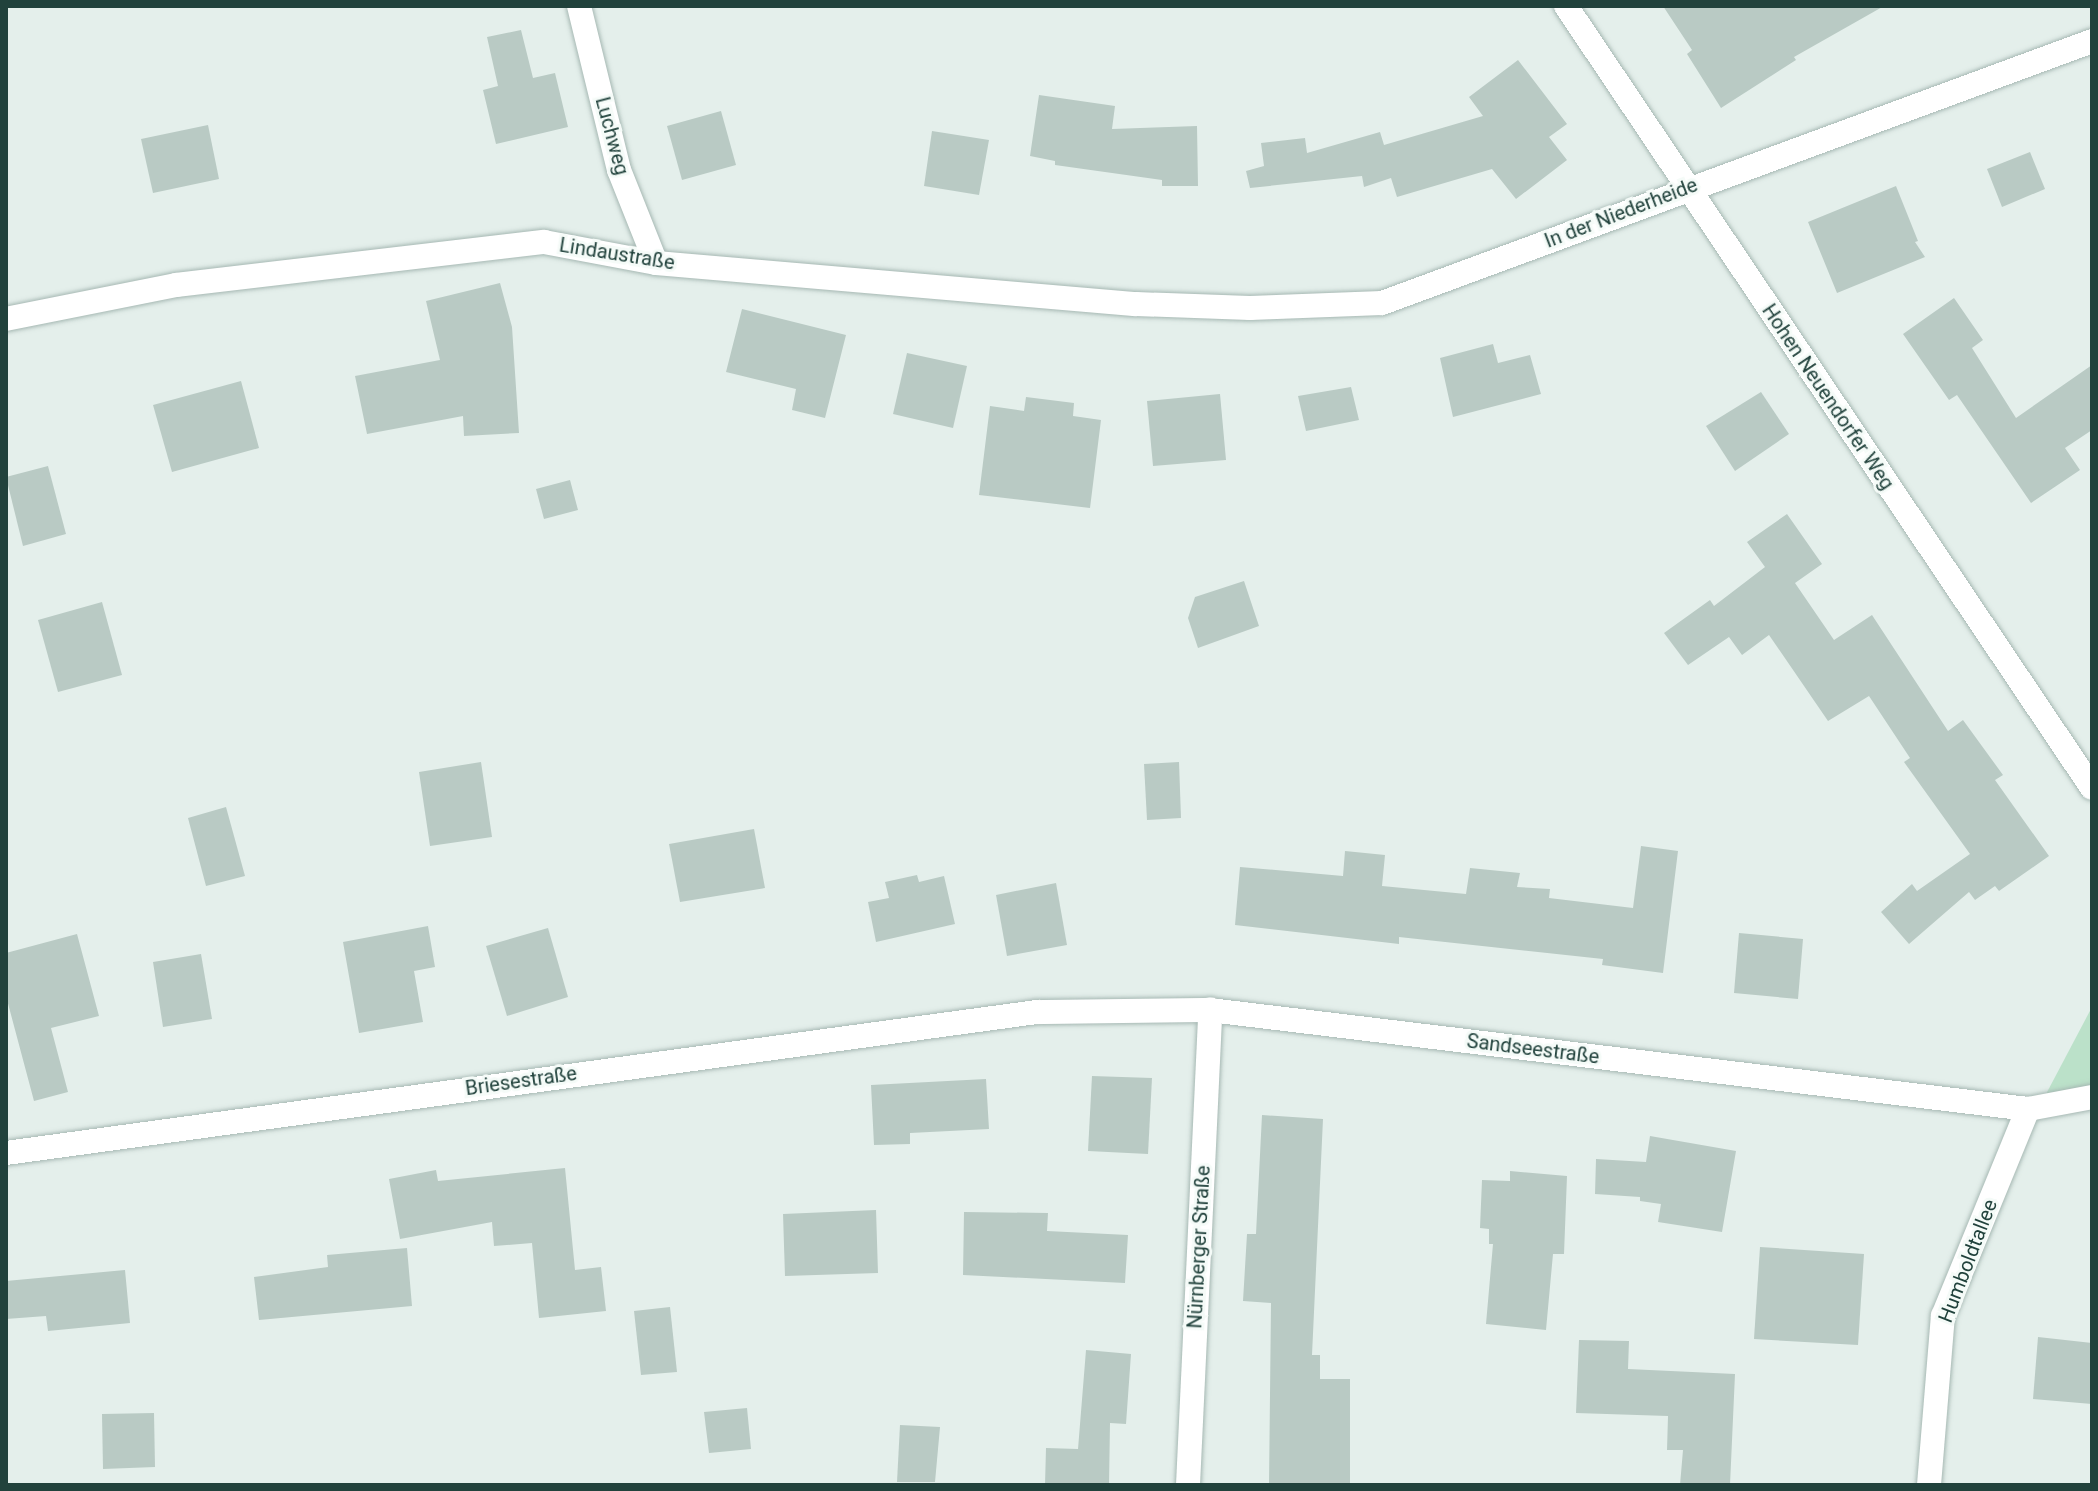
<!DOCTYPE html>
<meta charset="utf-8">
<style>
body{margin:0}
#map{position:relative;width:2098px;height:1491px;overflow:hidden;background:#e4efeb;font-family:Roboto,sans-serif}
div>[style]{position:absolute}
.green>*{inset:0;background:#bbe1c9}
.building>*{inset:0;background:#b9cac4}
.roads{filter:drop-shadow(0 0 2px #a6b8b3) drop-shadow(0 0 2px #a6b8b3)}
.minor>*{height:24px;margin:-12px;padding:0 12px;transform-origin:12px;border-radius:12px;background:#fff}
span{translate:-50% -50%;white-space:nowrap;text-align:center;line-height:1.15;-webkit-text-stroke:6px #f5fbf8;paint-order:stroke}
.street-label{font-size:20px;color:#21423c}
.frame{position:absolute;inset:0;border:8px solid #21423c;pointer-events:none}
</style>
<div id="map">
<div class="green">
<div style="clip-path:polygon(2092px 1007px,2092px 1086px,2045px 1096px)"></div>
</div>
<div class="building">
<div style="clip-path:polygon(1663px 6px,1884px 6px,1794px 57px,1796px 60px,1721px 108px,1687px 54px,1692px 50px)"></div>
<div style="clip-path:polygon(521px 30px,533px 78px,555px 73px,568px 127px,496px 144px,483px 90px,498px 86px,487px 37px)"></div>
<div style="clip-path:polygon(1518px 60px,1567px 124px,1549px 137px,1567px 160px,1516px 199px,1492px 169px,1397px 197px,1391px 178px,1364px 187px,1362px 176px,1250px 188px,1246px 171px,1264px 166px,1261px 143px,1305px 138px,1307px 153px,1380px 132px,1384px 145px,1483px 116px,1469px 97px)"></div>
<div style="clip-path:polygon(1039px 95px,1115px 106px,1112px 129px,1197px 126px,1198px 186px,1162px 186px,1162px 180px,1055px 165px,1055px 161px,1030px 156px)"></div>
<div style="clip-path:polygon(721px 111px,736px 165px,682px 180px,667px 126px)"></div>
<div style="clip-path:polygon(208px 125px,219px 179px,153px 193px,141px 139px)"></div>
<div style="clip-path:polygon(932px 131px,989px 140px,979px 195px,924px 186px)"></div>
<div style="clip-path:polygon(2030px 152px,2045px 189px,2002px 207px,1987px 169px)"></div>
<div style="clip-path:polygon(1896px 186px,1918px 241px,1915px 242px,1925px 257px,1837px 293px,1808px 222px)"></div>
<div style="clip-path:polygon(500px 283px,512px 327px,519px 433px,464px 436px,463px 416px,367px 434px,355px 376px,440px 360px,426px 301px)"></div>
<div style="clip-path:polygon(1954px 298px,1983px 340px,1972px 348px,2016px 418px,2092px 365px,2092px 430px,2065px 448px,2080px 470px,2031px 503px,1957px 395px,1949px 400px,1903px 334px)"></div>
<div style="clip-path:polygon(742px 309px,846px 335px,825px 418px,792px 410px,796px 389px,726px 372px)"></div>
<div style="clip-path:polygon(1493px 344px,1498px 363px,1530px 355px,1541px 394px,1453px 417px,1440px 358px)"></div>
<div style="clip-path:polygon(907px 353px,967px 366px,953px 428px,893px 414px)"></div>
<div style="clip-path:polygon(241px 381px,259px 448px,172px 472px,153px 405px)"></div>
<div style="clip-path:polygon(1351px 387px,1359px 420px,1306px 431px,1298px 396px)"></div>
<div style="clip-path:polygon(1761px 392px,1789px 434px,1735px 471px,1706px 426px)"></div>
<div style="clip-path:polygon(1220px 394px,1226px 460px,1153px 466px,1147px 401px)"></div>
<div style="clip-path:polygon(1026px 397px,1074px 403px,1073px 416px,1101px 420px,1090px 508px,979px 495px,990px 406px,1024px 411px)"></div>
<div style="clip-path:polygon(48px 466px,66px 534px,23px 546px,6px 477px)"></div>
<div style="clip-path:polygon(570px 480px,578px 510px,544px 519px,536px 489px)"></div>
<div style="clip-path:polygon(1787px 514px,1822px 564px,1795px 583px,1834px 640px,1872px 615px,1948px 731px,1963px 720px,2003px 775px,1995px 780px,2049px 856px,1999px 891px,1995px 886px,1975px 900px,1969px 892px,1909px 944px,1881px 912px,1912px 884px,1917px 891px,1970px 854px,1904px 762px,1910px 758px,1869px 696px,1828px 721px,1769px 635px,1742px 655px,1729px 637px,1688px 665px,1664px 633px,1710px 600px,1714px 606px,1765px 567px,1747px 542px)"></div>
<div style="clip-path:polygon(1244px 581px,1259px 626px,1198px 648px,1188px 618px,1195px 597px)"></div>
<div style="clip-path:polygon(102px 602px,122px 675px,58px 692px,38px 620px)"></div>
<div style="clip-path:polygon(481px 762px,492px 837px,430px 846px,419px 772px)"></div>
<div style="clip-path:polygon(1179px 762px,1181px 818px,1147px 820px,1144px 764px)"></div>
<div style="clip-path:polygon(226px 807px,245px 876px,206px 886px,188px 818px)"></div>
<div style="clip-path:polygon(754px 829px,765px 888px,680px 902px,669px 844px)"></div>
<div style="clip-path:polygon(1641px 846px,1678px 851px,1663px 973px,1602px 965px,1603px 959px,1399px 937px,1399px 944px,1235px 925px,1240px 867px,1343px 876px,1345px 851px,1385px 855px,1382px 886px,1466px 894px,1470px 868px,1520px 873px,1517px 887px,1550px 889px,1549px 898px,1633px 908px)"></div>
<div style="clip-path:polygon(917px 875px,919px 882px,944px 876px,955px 924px,876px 942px,868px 902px,889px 898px,885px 882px)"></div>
<div style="clip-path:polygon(1056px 883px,1067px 945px,1007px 956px,996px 895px)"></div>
<div style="clip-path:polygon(428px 926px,435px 967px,414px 971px,423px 1022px,359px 1033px,343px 942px)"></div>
<div style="clip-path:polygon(548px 928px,568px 997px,507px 1016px,486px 946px)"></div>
<div style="clip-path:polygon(1739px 933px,1803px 939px,1798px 999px,1734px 993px)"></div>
<div style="clip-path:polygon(77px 934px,99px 1016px,51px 1028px,68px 1092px,34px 1101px,6px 996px,6px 953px)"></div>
<div style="clip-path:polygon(201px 954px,212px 1019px,163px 1027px,153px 962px)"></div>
<div style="clip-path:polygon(1092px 1076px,1152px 1078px,1148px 1154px,1088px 1151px)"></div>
<div style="clip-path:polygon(986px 1079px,989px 1129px,910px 1133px,910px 1144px,874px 1145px,871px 1085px)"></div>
<div style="clip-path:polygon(1262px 1115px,1323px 1119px,1312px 1355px,1320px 1355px,1320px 1379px,1350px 1379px,1350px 1485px,1269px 1485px,1271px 1303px,1243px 1301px,1247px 1234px,1256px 1234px)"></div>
<div style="clip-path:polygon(1650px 1136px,1736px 1151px,1722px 1232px,1658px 1222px,1661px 1204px,1640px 1201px,1640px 1197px,1595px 1194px,1596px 1159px,1646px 1162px)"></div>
<div style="clip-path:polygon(565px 1168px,575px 1270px,601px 1267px,606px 1311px,539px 1318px,532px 1243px,494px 1246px,492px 1222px,400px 1239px,389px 1179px,436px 1170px,438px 1181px)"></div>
<div style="clip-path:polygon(1510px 1171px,1567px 1176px,1564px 1254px,1553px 1254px,1546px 1330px,1486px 1324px,1493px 1244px,1489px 1244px,1489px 1229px,1480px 1228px,1482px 1180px,1510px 1181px)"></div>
<div style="clip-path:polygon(876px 1210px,878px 1273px,785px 1276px,783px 1214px)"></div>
<div style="clip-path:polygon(964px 1212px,1048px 1213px,1047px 1231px,1128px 1235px,1125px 1283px,963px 1275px)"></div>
<div style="clip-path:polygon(1760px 1247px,1864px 1254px,1858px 1345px,1754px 1339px)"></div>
<div style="clip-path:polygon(407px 1248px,412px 1306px,259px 1320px,254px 1277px,328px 1267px,327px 1255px)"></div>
<div style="clip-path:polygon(125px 1270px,130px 1323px,48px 1331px,46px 1316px,6px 1319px,6px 1281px)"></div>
<div style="clip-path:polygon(670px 1307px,677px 1372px,641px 1375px,634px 1311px)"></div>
<div style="clip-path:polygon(2038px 1337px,2092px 1343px,2092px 1404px,2033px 1399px)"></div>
<div style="clip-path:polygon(1579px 1340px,1629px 1341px,1628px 1369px,1735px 1374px,1730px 1485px,1680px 1485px,1683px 1450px,1667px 1450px,1668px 1416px,1576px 1413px)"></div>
<div style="clip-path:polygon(1086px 1350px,1131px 1354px,1126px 1424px,1110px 1423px,1109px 1485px,1045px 1485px,1046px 1448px,1078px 1449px)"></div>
<div style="clip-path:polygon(747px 1408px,751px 1449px,709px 1453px,704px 1412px)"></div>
<div style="clip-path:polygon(154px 1413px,155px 1467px,103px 1469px,102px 1414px)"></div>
<div style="clip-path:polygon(900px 1425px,940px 1427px,935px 1482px,897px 1482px)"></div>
</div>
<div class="roads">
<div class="minor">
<div style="left:579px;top:6px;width:169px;rotate:76.3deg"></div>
<div style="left:619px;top:170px;width:100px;rotate:68.3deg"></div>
<div style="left:1566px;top:6px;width:942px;rotate:56.07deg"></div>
<div style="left:6px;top:319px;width:173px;rotate:-11.3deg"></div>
<div style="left:176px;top:285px;width:371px;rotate:-6.7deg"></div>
<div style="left:544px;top:242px;width:114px;rotate:10.6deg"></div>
<div style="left:656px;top:263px;width:482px;rotate:4.9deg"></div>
<div style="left:1136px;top:304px;width:114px;rotate:2deg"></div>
<div style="left:1250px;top:308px;width:132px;rotate:-2.2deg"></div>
<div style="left:1382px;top:303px;width:757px;rotate:-20.25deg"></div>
<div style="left:6px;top:1153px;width:1041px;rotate:-7.79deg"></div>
<div style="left:1037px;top:1012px;width:173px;rotate:-0.7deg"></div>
<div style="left:1210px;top:1010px;width:824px;rotate:6.9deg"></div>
<div style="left:1188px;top:1485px;width:476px;rotate:-87.3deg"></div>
<div style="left:1929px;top:1485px;width:170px;rotate:-85.3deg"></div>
<div style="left:1943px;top:1316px;width:224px;rotate:-67.7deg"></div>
<div style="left:2028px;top:1109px;width:65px;rotate:-10.6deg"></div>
</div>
</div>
<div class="street-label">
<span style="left:612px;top:136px;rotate:75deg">Luchweg</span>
<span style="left:1621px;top:213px;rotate:-21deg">In der Niederheide</span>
<span style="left:617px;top:254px;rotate:9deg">Lindaustraße</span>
<span style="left:1828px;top:397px;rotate:56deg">Hohen Neuendorfer Weg</span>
<span style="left:1533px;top:1049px;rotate:7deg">Sandseestraße</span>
<span style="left:521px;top:1081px;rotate:-8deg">Briesestraße</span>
<span style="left:1199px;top:1247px;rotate:-87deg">Nürnberger Straße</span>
<span style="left:1968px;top:1261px;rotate:-69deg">Humboldtallee</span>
</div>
<div class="frame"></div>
</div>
